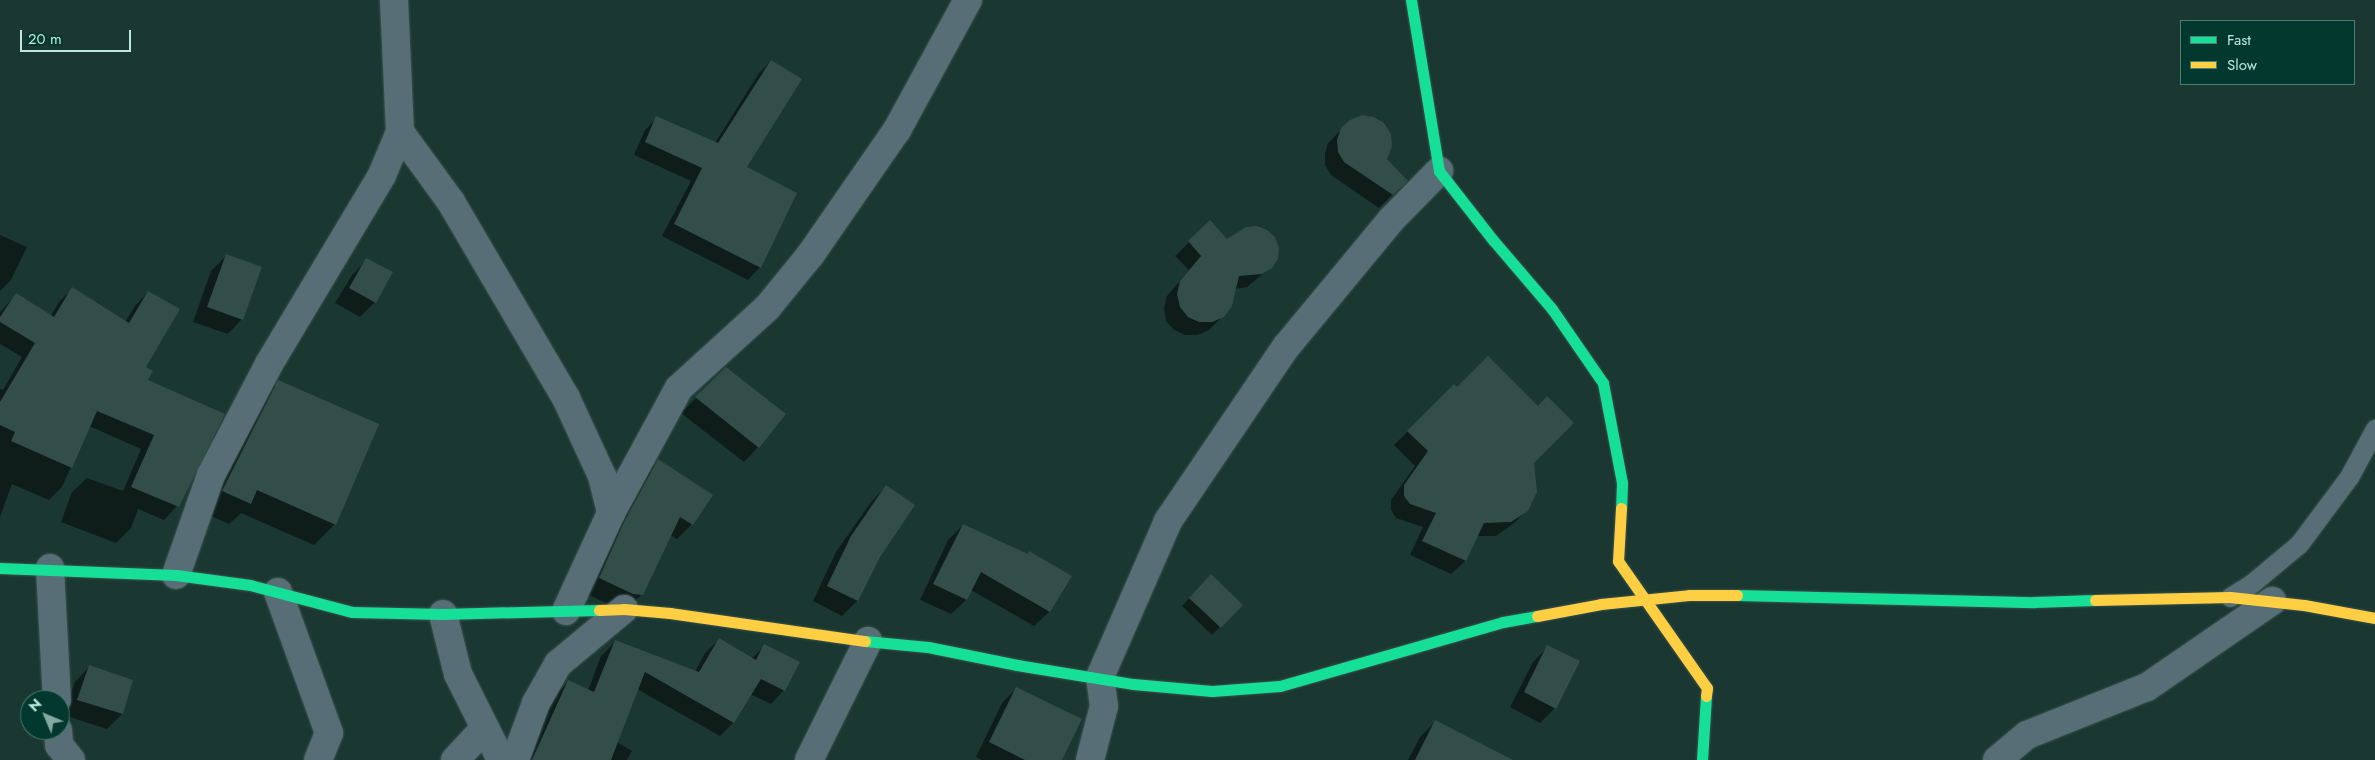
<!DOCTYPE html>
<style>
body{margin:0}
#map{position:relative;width:2375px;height:760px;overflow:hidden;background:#1b3731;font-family:Jost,sans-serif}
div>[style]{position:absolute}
.shadow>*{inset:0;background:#0007}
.building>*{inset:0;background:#334e48}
.roads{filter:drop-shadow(0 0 1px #3b544e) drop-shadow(0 0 1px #3b544e)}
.lane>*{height:19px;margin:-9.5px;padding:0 9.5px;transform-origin:9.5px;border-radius:9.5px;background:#576e77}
.street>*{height:28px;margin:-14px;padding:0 14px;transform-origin:14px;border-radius:14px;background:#576e77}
.fast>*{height:11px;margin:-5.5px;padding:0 5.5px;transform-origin:5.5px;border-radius:5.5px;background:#16e098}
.slow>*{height:11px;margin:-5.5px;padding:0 5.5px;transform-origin:5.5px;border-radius:5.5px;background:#ffcf43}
span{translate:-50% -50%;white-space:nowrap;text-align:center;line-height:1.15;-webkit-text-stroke:4px #02382e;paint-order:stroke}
.legend{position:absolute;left:2180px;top:20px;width:175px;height:65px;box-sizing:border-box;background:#02382e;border:1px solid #4d7e73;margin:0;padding:6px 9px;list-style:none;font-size:15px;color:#bde7db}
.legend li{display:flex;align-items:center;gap:10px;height:25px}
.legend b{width:25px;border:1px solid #4d7e73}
.north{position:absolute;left:20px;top:690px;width:50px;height:50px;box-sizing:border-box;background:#02382e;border:1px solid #4d7e73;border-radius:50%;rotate:315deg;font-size:14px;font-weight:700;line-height:20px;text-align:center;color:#bde7db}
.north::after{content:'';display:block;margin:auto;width:18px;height:22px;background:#84a9a0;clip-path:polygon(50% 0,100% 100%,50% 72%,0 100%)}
.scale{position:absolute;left:20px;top:30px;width:111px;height:22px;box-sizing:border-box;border:2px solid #bde7db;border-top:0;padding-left:6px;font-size:15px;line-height:18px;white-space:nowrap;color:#bde7db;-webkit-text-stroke:4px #02382e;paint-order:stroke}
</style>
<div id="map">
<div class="shadow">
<div style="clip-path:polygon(771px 61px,745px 168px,760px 267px,748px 280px,662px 236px,691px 181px,634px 155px,645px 130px,657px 118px,715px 143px,759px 73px)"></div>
<div style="clip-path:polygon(1350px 121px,1406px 181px,1379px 208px,1331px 175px,1325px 165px,1325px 154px,1328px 143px)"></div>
<div style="clip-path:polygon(1210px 222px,1227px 241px,1271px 267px,1247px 287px,1235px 289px,1223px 316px,1209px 330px,1198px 335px,1185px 335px,1174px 330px,1166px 321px,1164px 308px,1167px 296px,1189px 270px,1175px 256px)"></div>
<div style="clip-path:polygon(0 235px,27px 247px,11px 280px,0 291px)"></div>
<div style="clip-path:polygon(226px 256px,242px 319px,228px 334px,193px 322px,211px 271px)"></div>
<div style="clip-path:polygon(367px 260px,391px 273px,375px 302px,360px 317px,335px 303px,352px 275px)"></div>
<div style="clip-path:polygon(72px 289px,125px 322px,135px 306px,148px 292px,145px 368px,147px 381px,224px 415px,177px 506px,164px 520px,138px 509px,131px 528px,116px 543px,61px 522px,72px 492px,87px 478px,123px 491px,141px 449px,89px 426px,62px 487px,49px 500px,12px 484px,0 517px,0 389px,3px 390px,22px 357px,0 344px,0 312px,16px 295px,50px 317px,59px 302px)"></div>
<div style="clip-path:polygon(726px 368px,758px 447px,744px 462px,681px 413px)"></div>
<div style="clip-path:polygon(278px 382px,335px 524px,314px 545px,241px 513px,229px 524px,202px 512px,258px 403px)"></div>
<div style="clip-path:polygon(1454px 385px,1532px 463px,1527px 510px,1513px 524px,1496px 536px,1476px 536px,1465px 561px,1451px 574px,1410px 555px,1423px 527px,1396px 518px,1391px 510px,1391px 500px,1415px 466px,1394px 445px)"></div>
<div style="clip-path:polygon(657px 462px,692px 524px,677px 539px,670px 535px,642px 594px,627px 609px,618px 609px,585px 593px,643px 477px)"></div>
<div style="clip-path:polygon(886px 487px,879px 557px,857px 601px,842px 616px,813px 601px,836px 552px,871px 502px)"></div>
<div style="clip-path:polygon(963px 525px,1070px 576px,1049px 612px,1034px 626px,971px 590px,966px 600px,951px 614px,920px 600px,948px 540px)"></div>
<div style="clip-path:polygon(1204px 583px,1241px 605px,1212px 635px,1182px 606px)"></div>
<div style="clip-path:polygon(719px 640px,751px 659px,765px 646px,784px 690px,771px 704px,750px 694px,733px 723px,720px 736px,637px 689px,617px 742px,632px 751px,627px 760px,524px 760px,555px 695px,568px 682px,588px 691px,601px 656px,615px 642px,695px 672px,705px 653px)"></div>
<div style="clip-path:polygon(1548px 647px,1555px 708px,1540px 723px,1510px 707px,1533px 662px)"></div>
<div style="clip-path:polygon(89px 667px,132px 681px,122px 714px,107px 729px,63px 715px,75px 682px)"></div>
<div style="clip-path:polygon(1016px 689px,1061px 760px,982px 760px,976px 757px,1002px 703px)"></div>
<div style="clip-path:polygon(1435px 722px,1474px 760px,1408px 760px,1420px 737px)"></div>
</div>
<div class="building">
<div style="clip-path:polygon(771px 60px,802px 79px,747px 167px,797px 193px,761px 268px,674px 224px,702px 168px,645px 142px,656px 116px,718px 143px)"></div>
<div style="clip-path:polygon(1362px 115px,1374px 117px,1384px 123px,1391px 134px,1392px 146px,1387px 159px,1408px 181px,1393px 195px,1344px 162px,1338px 152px,1337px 140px,1341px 128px,1350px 120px)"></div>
<div style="clip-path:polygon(1210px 220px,1227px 239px,1246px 227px,1257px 226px,1267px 230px,1275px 237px,1279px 248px,1278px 259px,1272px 268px,1262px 274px,1239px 276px,1232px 306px,1224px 317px,1212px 322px,1199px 322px,1188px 317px,1180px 307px,1177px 294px,1180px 281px,1201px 256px,1188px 241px)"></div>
<div style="clip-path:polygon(226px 254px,262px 267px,243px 320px,207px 307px)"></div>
<div style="clip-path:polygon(366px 258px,393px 272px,376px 303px,349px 288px)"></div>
<div style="clip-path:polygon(72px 287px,129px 323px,148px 291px,180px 309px,146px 367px,153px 371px,148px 380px,225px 414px,179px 507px,131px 487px,154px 435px,97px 411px,72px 468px,11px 441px,15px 432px,0 425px,0 402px,35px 343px,0 322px,0 317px,16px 293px,54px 317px)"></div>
<div style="clip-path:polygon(1488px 356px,1538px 406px,1547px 396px,1574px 423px,1534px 463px,1537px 492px,1528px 511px,1511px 522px,1484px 523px,1466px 561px,1422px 541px,1436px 513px,1410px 504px,1404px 496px,1404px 485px,1428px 451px,1407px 431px,1454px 384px,1457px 387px)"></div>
<div style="clip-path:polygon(726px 367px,786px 414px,759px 448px,695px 397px)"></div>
<div style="clip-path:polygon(278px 380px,379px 424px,336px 525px,257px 490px,251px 504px,222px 491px)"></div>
<div style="clip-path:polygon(658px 459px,713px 495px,693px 525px,680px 517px,643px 595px,633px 594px,599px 578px,625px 520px)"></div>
<div style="clip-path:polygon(886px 485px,915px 505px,880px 557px,858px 601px,827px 586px,851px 536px)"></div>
<div style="clip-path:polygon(963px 524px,1028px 554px,1029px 551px,1072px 576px,1050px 612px,981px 572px,967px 600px,933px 584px)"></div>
<div style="clip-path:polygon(1211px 574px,1243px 605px,1221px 628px,1189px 598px)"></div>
<div style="clip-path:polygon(719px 638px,756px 660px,764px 644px,800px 662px,785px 691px,761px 679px,734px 723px,645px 672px,611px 760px,532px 760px,568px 680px,594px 692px,615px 640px,699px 672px)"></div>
<div style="clip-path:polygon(1547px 645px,1580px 661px,1556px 709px,1524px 692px)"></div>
<div style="clip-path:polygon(89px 665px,133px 680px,123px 714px,77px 700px)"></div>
<div style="clip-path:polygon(1016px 687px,1082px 719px,1062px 760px,1025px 760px,989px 742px)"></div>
<div style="clip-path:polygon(1435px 720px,1513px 760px,1415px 760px)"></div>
</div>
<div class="roads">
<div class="lane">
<div style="left:2230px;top:597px;width:25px;rotate:-32deg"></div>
<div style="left:2251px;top:584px;width:62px;rotate:-39.8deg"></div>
<div style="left:2299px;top:544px;width:84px;rotate:-53.3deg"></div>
<div style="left:2349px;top:477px;width:55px;rotate:-61.6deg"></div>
</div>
<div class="street">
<div style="left:394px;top:0;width:132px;rotate:87.4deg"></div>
<div style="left:400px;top:132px;width:87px;rotate:53.9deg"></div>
<div style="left:451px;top:202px;width:227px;rotate:59.6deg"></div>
<div style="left:566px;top:398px;width:86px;rotate:65.2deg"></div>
<div style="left:602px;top:476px;width:38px;rotate:76deg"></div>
<div style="left:50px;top:568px;width:132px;rotate:87deg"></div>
<div style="left:176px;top:575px;width:106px;rotate:-70.7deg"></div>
<div style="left:211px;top:475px;width:125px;rotate:-62.4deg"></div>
<div style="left:269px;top:364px;width:220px;rotate:-59.1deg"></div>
<div style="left:382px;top:175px;width:47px;rotate:-67.3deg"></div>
<div style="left:278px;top:592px;width:150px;rotate:70.1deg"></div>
<div style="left:329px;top:733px;width:29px;rotate:112deg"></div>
<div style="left:566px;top:611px;width:108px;rotate:-65.3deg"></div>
<div style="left:611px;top:513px;width:142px;rotate:-61.5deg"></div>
<div style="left:679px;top:388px;width:119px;rotate:-42.3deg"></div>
<div style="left:767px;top:308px;width:70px;rotate:-50.8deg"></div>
<div style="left:811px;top:254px;width:151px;rotate:-55.3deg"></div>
<div style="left:897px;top:130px;width:148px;rotate:-61.4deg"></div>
<div style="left:443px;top:614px;width:62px;rotate:76deg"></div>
<div style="left:458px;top:674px;width:96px;rotate:63.4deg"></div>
<div style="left:58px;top:730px;width:15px;rotate:86deg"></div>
<div style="left:59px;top:745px;width:19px;rotate:51deg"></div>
<div style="left:455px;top:760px;width:42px;rotate:-46.9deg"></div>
<div style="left:515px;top:760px;width:61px;rotate:-69.8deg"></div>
<div style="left:536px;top:703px;width:45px;rotate:-60.6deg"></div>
<div style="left:558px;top:664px;width:86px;rotate:-39.8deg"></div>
<div style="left:809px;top:760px;width:133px;rotate:-63.6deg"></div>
<div style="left:1090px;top:760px;width:56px;rotate:-75.5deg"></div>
<div style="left:1104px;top:706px;width:29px;rotate:-98deg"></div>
<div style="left:1100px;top:677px;width:170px;rotate:-66.4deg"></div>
<div style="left:1168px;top:521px;width:210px;rotate:-55.9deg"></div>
<div style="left:1286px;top:347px;width:165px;rotate:-50.4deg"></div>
<div style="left:1391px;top:220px;width:69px;rotate:-45.6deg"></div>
<div style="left:1997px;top:760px;width:39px;rotate:-40deg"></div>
<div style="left:2027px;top:735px;width:129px;rotate:-21.8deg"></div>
<div style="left:2147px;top:687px;width:152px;rotate:-34.5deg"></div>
</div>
<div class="fast">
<div style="left:1411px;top:0;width:173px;rotate:80.7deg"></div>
<div style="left:1439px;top:171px;width:88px;rotate:52deg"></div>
<div style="left:1493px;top:240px;width:91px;rotate:49.5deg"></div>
<div style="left:1552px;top:309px;width:90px;rotate:55.4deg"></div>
<div style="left:1603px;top:383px;width:102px;rotate:79.2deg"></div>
<div style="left:1622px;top:483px;width:25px;rotate:92deg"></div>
<div style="left:0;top:568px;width:176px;rotate:2.3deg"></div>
<div style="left:176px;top:575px;width:75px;rotate:7.7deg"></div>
<div style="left:250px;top:585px;width:106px;rotate:14.8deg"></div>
<div style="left:352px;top:612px;width:91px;rotate:1.3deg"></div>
<div style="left:443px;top:614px;width:156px;rotate:-1.5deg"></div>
<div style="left:1737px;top:595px;width:297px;rotate:1.4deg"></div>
<div style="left:2034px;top:602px;width:61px;rotate:-1.9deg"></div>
<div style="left:865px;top:641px;width:63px;rotate:5.4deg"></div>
<div style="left:928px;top:647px;width:91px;rotate:11.4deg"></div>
<div style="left:1017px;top:665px;width:118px;rotate:9.3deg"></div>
<div style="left:1133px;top:684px;width:79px;rotate:5.1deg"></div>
<div style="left:1212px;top:691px;width:68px;rotate:-4.2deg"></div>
<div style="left:1280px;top:686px;width:232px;rotate:-16deg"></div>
<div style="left:1503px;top:622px;width:35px;rotate:-10deg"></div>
<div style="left:1702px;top:760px;width:64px;rotate:-86.4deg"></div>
</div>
<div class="slow">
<div style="left:1621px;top:508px;width:53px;rotate:93.2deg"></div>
<div style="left:1618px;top:561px;width:155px;rotate:55deg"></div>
<div style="left:1707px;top:688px;width:8px;rotate:97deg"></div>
<div style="left:2095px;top:600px;width:135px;rotate:-1.3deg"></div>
<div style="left:2230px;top:597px;width:74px;rotate:6.2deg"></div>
<div style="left:2304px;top:605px;width:72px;rotate:10.4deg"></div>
<div style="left:599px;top:610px;width:25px;rotate:-2deg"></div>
<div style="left:624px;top:609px;width:46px;rotate:5deg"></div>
<div style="left:670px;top:613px;width:197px;rotate:8.2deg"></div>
<div style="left:1537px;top:616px;width:65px;rotate:-10.6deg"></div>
<div style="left:1601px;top:604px;width:88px;rotate:-5.8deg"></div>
<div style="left:1689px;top:595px;width:48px"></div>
</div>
</div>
<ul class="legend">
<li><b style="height:6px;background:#16e098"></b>Fast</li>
<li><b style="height:6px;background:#ffcf43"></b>Slow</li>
</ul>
<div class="north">N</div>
<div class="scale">20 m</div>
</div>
